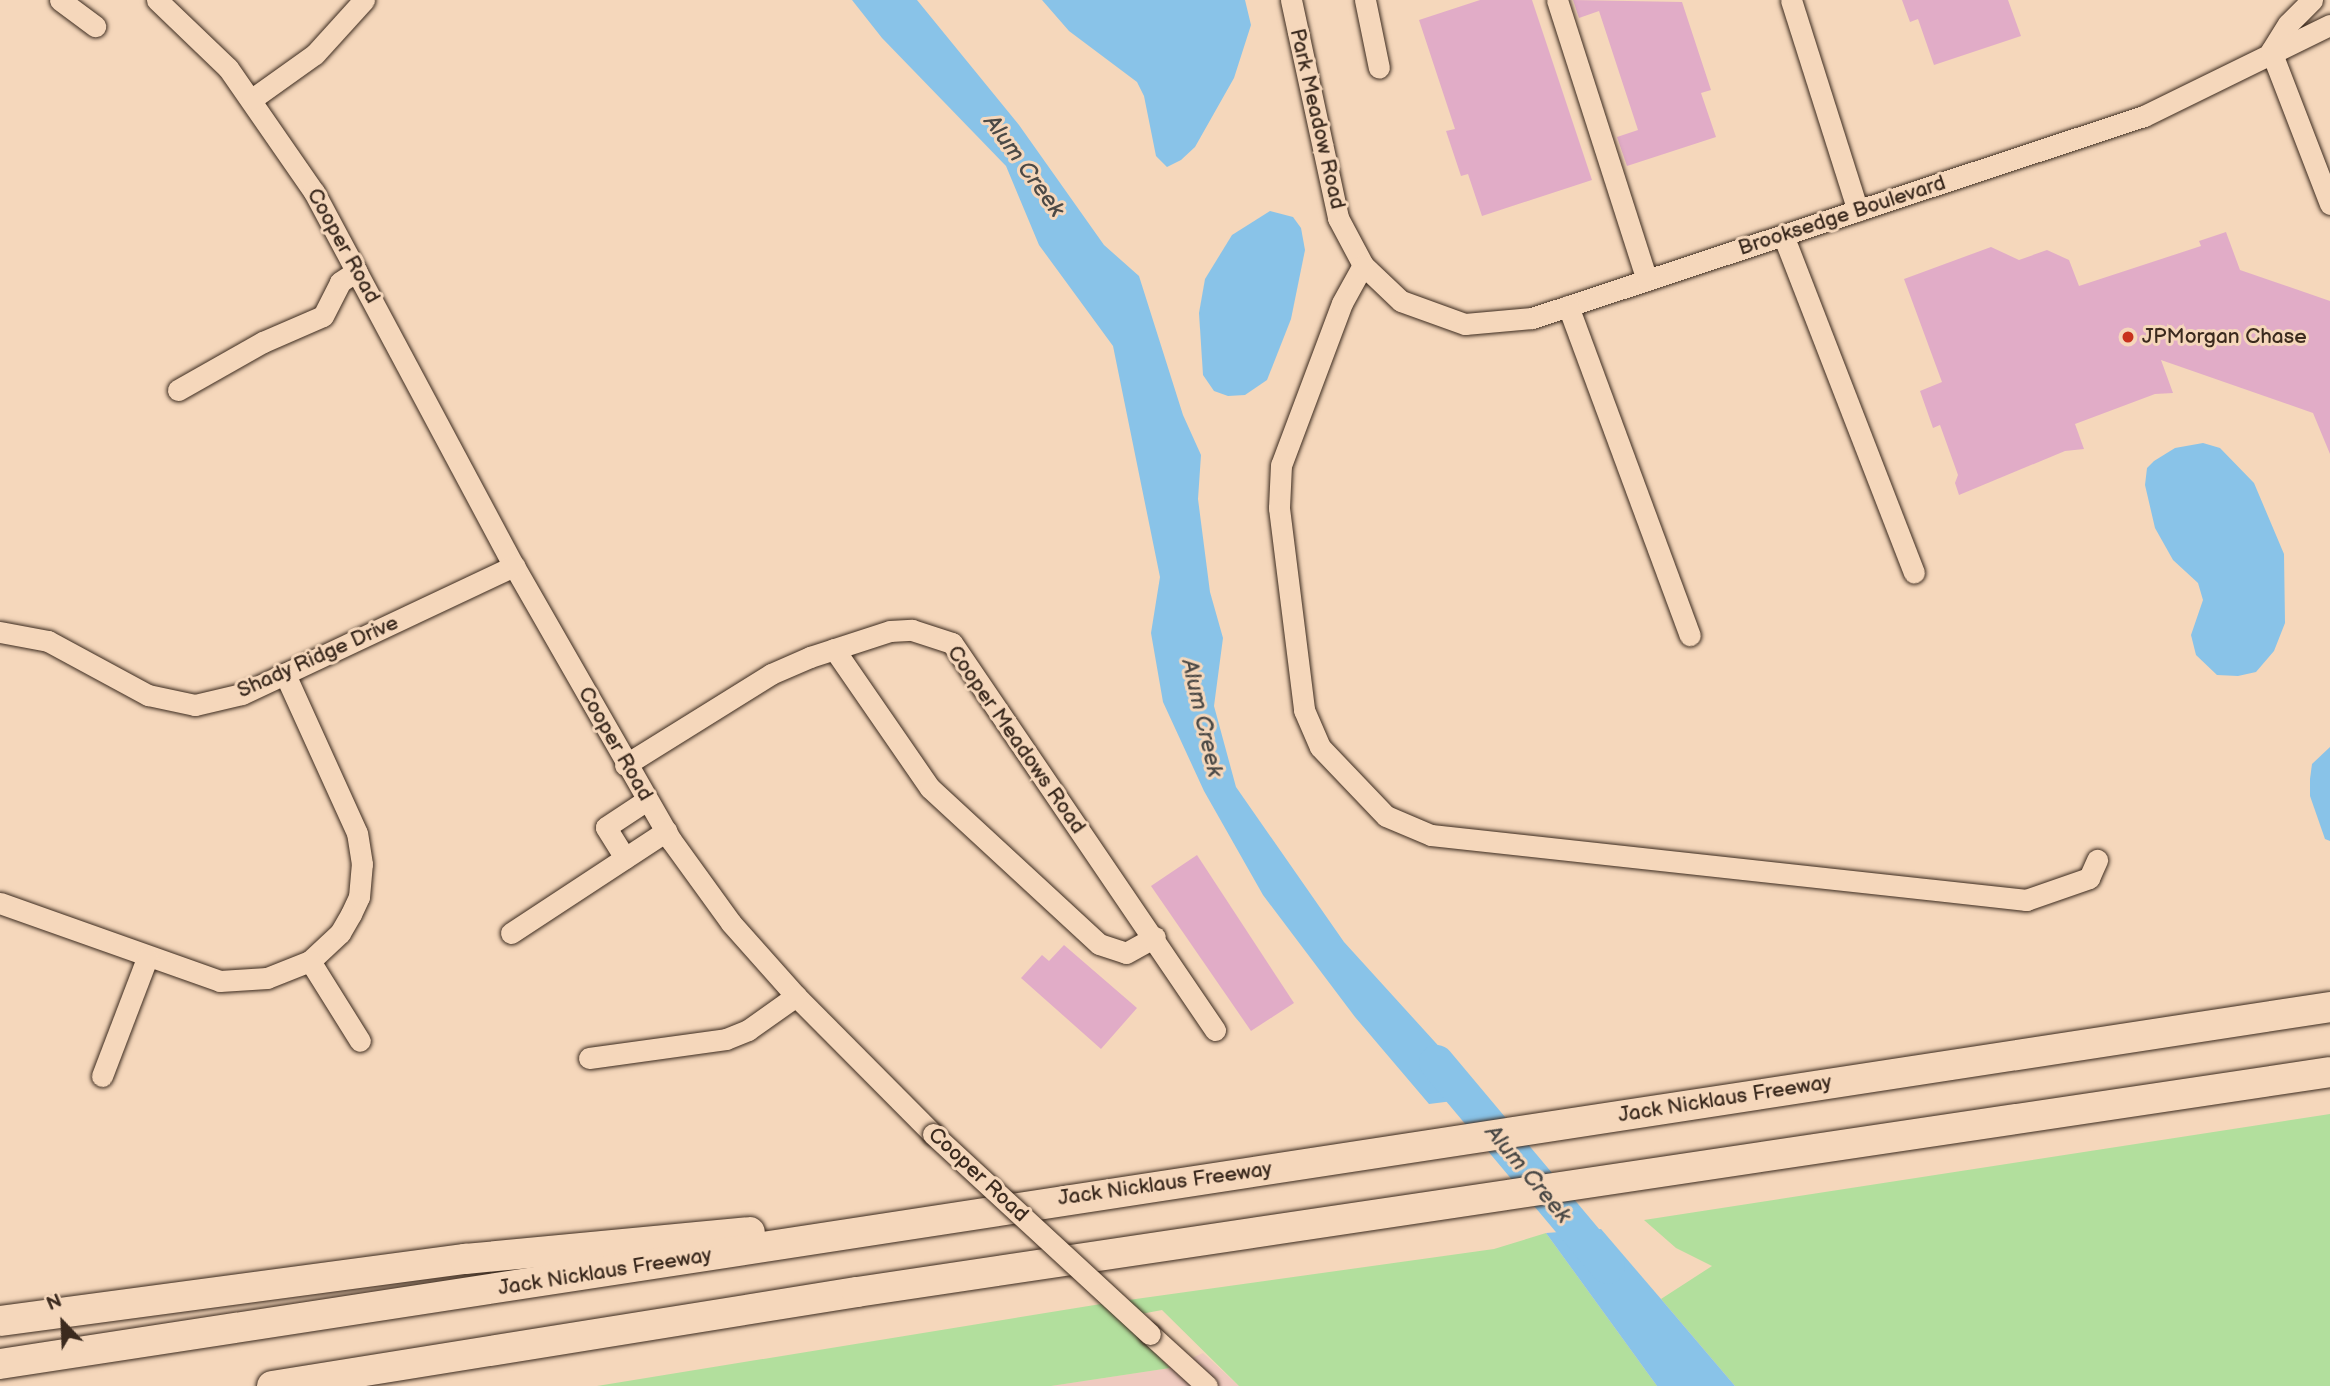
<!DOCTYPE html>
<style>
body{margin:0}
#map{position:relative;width:2330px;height:1386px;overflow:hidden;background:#f5d7bb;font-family:"Balsamiq Sans",sans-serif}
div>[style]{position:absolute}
.built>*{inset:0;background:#efcabf}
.green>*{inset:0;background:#b2df9d}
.water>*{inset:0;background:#89c3e8}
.river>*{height:35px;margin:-17.5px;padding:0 17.5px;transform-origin:17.5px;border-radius:17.5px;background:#89c3e8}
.building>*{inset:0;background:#e1acc7}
.roads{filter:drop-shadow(0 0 2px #3b2a1e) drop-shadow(0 0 2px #3b2a1e)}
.minor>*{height:21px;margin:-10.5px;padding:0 10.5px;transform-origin:10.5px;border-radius:10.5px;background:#f5d7bb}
.highway>*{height:30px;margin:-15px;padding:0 15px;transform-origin:15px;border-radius:15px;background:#f5d7bb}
.bridges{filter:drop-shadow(0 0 2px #3b2a1e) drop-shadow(0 0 2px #3b2a1e)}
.minor-bridge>*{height:21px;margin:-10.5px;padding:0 10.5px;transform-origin:10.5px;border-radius:10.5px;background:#f5d7bb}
.dots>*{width:19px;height:19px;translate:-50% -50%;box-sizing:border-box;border:4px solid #f5d7bb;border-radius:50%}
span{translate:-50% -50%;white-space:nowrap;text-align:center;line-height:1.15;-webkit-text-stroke:6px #f5d7bb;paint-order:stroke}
.street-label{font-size:21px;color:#3b2a1e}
.poi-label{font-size:21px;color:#3b2a1e}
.left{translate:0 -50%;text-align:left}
.water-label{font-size:23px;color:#4b4946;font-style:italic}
.north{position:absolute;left:28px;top:1288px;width:70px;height:70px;-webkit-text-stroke:5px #f5d7bb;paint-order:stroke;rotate:337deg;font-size:19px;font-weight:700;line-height:28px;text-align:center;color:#3b2a1e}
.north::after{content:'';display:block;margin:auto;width:24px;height:32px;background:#3b2a1e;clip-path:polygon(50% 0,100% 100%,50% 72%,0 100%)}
</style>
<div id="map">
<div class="built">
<div style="clip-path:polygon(1203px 1353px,1239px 1386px,1051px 1386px,1170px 1368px)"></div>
</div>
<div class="green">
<div style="clip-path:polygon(2330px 1114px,2330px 1386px,1735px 1386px,1661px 1299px,1712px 1266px,1676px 1248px,1644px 1220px)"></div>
<div style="clip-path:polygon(1546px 1233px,1657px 1386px,1239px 1386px,1162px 1310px,1120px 1318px,1170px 1368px,1051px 1386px,597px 1386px,1107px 1303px,1494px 1249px)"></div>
</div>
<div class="water">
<div style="clip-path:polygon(852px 0,917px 0,1019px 125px,1104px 245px,1139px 276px,1183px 415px,1201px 455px,1198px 499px,1210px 592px,1223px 638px,1214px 706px,1236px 787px,1344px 942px,1485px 1097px,1429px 1104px,1355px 1017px,1263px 895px,1204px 791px,1163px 702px,1151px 633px,1160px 577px,1113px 346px,1039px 245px,1006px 166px,882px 38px)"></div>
<div style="clip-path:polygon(1042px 0,1245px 0,1251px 25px,1234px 78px,1195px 147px,1181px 160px,1167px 167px,1156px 156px,1144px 96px,1137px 82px,1069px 31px)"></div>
<div style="clip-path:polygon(1270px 211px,1293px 217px,1301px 228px,1305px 250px,1291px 319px,1267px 380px,1245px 395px,1228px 396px,1214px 391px,1203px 375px,1199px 313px,1205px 279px,1232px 235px)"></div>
<div style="clip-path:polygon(2203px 443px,2220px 448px,2254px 483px,2284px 554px,2285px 623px,2274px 651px,2256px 672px,2238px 676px,2217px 675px,2196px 655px,2191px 635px,2203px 600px,2198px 583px,2173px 560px,2155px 528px,2145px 485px,2147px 468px,2154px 461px,2175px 448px)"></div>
<div style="clip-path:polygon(2330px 747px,2330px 841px,2325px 839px,2310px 796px,2310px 779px,2312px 764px)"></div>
<div style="clip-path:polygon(1601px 1229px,1661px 1299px,1735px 1386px,1657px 1386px,1546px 1233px)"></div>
</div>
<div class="river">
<div style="left:1436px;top:1062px;width:266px;rotate:50deg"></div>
</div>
<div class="building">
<div style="clip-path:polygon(1480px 0,1532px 0,1592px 180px,1482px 216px,1468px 174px,1461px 176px,1446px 131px,1455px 129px,1419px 20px)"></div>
<div style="clip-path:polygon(1573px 0,1682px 2px,1711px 90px,1701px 93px,1716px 137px,1627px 166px,1617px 137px,1638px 130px,1599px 11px,1579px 18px)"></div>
<div style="clip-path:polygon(1902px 0,2008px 0,2021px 36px,1934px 65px,1918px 19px,1910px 22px)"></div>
<div style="clip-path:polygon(2226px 232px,2240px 270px,2330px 301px,2330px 454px,2313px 413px,2161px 360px,2173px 393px,2155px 394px,2075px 424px,2084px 449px,2065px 451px,1959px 495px,1955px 483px,1958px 475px,1940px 425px,1933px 428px,1920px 391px,1942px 382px,1904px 279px,1991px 247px,2019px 260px,2047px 250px,2069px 260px,2079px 286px,2201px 246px,2199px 241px)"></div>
<div style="clip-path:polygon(1197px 855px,1294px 1003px,1251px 1031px,1151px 886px)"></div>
<div style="clip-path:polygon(1064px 945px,1137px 1008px,1101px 1049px,1021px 978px,1042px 955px,1049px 961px)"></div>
</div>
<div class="roads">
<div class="minor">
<div style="left:60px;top:0;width:44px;rotate:36.6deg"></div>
<div style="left:157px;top:0;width:98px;rotate:43.8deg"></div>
<div style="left:228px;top:68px;width:151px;rotate:55.3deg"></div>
<div style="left:314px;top:192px;width:424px;rotate:61.9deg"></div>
<div style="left:514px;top:566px;width:316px;rotate:60.2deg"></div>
<div style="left:671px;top:840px;width:102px;rotate:54.1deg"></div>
<div style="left:731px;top:923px;width:98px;rotate:48.3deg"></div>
<div style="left:796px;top:996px;width:194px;rotate:45.2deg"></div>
<div style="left:1291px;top:0;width:223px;rotate:77.8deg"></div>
<div style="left:1338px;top:218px;width:53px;rotate:62deg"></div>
<div style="left:1363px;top:265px;width:52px;rotate:43.5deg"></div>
<div style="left:1401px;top:301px;width:68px;rotate:19.8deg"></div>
<div style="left:1465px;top:324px;width:67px;rotate:-5.1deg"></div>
<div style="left:1532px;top:318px;width:644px;rotate:-18.27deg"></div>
<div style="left:2144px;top:116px;width:207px;rotate:-26.1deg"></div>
<div style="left:1365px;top:0;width:69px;rotate:78.4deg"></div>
<div style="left:1557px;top:0;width:294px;rotate:72.2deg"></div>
<div style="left:1791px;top:0;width:221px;rotate:72.4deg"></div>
<div style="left:2271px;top:51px;width:164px;rotate:68.9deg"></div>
<div style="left:2271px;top:51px;width:32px;rotate:-58deg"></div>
<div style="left:2288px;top:24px;width:34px;rotate:-45deg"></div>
<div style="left:252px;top:99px;width:77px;rotate:-35.5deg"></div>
<div style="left:315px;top:54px;width:73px;rotate:-47.8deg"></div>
<div style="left:1783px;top:235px;width:362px;rotate:68.8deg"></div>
<div style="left:1363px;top:265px;width:43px;rotate:118.9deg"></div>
<div style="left:1342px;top:303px;width:173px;rotate:110.6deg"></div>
<div style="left:1281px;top:465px;width:43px;rotate:92.7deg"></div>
<div style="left:1279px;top:508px;width:204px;rotate:82.9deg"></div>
<div style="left:1304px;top:710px;width:40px;rotate:66.6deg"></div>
<div style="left:1320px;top:747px;width:95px;rotate:46.3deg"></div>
<div style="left:1386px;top:816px;width:49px;rotate:22.9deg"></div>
<div style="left:1431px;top:835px;width:599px;rotate:6.23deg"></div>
<div style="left:2026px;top:900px;width:67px;rotate:-19.2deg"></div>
<div style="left:2089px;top:878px;width:20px;rotate:-66deg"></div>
<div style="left:1568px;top:306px;width:351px;rotate:69.7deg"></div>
<div style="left:178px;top:390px;width:98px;rotate:-29.5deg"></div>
<div style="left:263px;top:342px;width:65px;rotate:-23.4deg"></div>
<div style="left:323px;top:316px;width:38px;rotate:-63deg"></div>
<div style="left:340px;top:282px;width:20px;rotate:-33deg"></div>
<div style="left:0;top:632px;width:49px;rotate:10.6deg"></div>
<div style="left:48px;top:641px;width:114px;rotate:28.4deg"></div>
<div style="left:148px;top:695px;width:48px;rotate:12deg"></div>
<div style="left:195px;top:705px;width:48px;rotate:-13.2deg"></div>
<div style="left:242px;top:694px;width:301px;rotate:-25.2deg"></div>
<div style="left:834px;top:649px;width:169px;rotate:55.4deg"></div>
<div style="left:930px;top:788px;width:230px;rotate:42.7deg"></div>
<div style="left:1099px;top:944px;width:28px;rotate:18deg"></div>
<div style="left:1126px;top:953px;width:33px;rotate:-29deg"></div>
<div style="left:625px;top:765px;width:172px;rotate:-31.9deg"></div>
<div style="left:771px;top:674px;width:43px;rotate:-23.6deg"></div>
<div style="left:810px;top:657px;width:84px;rotate:-18deg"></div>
<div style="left:890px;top:631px;width:22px;rotate:-3deg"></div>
<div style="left:912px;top:630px;width:42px;rotate:18deg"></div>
<div style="left:952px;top:643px;width:468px;rotate:55.8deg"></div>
<div style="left:625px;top:858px;width:36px;rotate:-122deg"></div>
<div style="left:606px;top:827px;width:49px;rotate:-33.4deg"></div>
<div style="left:0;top:903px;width:233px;rotate:19.5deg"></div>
<div style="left:220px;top:981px;width:47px;rotate:-3.7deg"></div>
<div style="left:267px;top:978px;width:46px;rotate:-21.6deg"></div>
<div style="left:310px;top:961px;width:41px;rotate:-43deg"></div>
<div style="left:340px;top:933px;width:22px;rotate:-60deg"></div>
<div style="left:351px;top:914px;width:19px;rotate:-65deg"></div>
<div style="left:359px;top:897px;width:33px;rotate:-85deg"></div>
<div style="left:362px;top:864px;width:31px;rotate:-99deg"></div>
<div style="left:357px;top:833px;width:175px;rotate:-114.4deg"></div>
<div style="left:511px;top:933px;width:186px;rotate:-33.3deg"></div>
<div style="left:310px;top:961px;width:94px;rotate:58deg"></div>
<div style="left:589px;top:1058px;width:138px;rotate:-7.9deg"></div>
<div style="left:726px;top:1039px;width:24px;rotate:-22deg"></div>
<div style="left:748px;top:1030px;width:59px;rotate:-35.3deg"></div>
<div style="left:102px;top:1076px;width:126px;rotate:-69.1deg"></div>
<div style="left:1150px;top:1334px;width:77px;rotate:42.4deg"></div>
</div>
<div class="highway">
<div style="left:0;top:1321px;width:469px;rotate:-7.6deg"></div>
<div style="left:465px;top:1259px;width:286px;rotate:-5.4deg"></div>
<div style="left:0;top:1364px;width:2357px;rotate:-8.71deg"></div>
<div style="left:272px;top:1386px;width:593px;rotate:-9.13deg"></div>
<div style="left:857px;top:1292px;width:1489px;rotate:-8.49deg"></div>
</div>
</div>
<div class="bridges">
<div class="minor-bridge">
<div style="left:933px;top:1134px;width:295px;rotate:42.7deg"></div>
</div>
</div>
<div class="dots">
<div style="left:2128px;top:337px;background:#c8321e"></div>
</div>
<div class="street-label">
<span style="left:1317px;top:119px;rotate:77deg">Park Meadow Road</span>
<span style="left:1842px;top:216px;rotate:-18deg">Brooksedge Boulevard</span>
<span style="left:343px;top:246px;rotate:61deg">Cooper Road</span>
<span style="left:318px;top:657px;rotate:-24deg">Shady Ridge Drive</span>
<span style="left:1016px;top:740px;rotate:55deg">Cooper Meadows Road</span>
<span style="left:615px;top:744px;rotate:60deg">Cooper Road</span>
<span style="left:1725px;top:1099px;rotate:-9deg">Jack Nicklaus Freeway</span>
<span style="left:978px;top:1175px;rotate:43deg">Cooper Road</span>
<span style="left:1165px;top:1184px;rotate:-8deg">Jack Nicklaus Freeway</span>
<span style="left:605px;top:1272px;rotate:-9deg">Jack Nicklaus Freeway</span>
</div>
<div class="poi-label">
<span class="left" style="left:2142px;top:337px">JPMorgan Chase</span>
</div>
<div class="water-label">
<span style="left:1024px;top:166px;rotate:54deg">Alum Creek</span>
<span style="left:1202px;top:718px;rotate:77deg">Alum Creek</span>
<span style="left:1528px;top:1174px;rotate:50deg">Alum Creek</span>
</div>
<div class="north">N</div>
</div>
